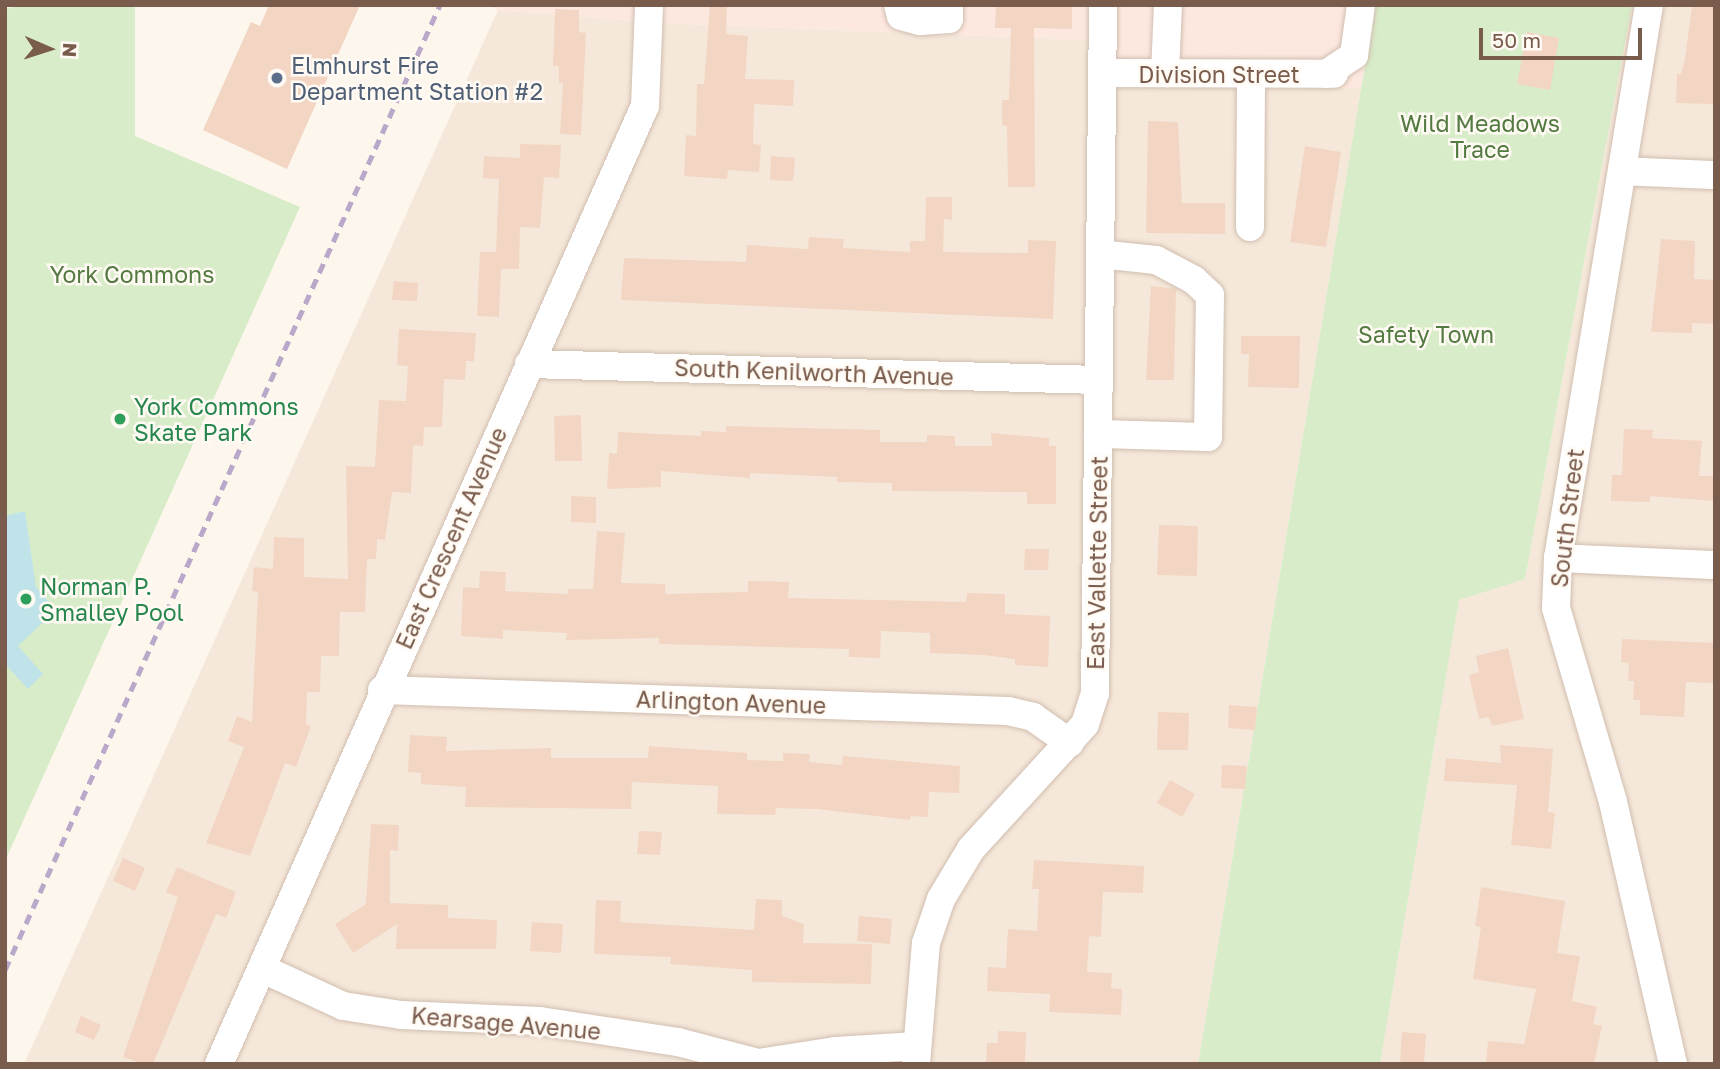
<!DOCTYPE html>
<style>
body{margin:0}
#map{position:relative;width:1720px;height:1069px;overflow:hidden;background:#fdf6ec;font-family:"Golos Text",sans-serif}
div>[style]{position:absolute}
.residential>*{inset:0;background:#f5e8da}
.commercial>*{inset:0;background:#fde8e0}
.green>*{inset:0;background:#d8ecc9}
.water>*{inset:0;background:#bfe3e8}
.building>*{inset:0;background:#f3d5c3}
.roads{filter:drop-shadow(0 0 2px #d1beb0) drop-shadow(0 0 2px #d1beb0)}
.minor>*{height:28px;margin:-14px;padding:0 14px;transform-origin:14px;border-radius:14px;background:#fff}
.rail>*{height:5px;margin-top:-2.5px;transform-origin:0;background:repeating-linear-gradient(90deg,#b9a8c9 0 10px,transparent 0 17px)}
.dots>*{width:19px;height:19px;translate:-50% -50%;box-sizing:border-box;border:4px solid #fffaf3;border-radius:50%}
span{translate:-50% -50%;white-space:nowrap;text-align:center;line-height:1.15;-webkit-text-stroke:5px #fffaf3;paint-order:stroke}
.service-label{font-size:23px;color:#4e5e75}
.left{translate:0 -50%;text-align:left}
.street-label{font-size:23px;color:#7a5c4d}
.park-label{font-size:23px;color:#537a41}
.leisure-label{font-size:23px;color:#27864d}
.frame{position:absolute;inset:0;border:7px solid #7a5c4d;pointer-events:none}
.north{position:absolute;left:14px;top:14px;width:70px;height:70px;-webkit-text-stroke:5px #fffaf3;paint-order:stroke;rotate:93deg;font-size:19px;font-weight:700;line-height:28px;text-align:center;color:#7a5c4d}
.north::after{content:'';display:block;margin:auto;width:24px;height:32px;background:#7a5c4d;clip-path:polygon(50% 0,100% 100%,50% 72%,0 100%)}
.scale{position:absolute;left:1479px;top:28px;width:163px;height:32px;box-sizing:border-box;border:4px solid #7a5c4d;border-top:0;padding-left:9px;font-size:21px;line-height:24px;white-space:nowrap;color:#7a5c4d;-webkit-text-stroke:5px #fffaf3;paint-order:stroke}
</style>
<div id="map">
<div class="residential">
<div style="clip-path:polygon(1632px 5px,1715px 5px,1715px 1064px,1380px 1064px,1459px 599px,1525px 579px)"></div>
<div style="clip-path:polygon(498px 10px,660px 23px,1090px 40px,1088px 87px,1361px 88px,1198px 1064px,24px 1064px)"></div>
</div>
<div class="commercial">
<div style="clip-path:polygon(487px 5px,1090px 5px,1090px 40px,660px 23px,498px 10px)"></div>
<div style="clip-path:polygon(1108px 5px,1375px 5px,1361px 88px,1108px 87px)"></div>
</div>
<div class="green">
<div style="clip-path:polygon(21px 5px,135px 5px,135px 136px,300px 207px,5px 861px,5px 9px)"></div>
<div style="clip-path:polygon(1375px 5px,1632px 5px,1525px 579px,1459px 600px,1380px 1064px,1198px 1064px)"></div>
</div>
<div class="water">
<div style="clip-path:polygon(25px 511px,36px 587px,56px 610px,18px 646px,43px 674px,28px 689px,5px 664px,5px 516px)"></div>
</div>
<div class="building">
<div style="clip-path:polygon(269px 5px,360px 5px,287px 169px,203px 130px,251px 22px,260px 26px)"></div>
<div style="clip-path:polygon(710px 5px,727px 5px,726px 34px,748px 36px,745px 79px,794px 80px,793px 106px,754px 104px,753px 144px,761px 145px,759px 172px,728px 170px,727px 179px,684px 176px,686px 135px,696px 136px,697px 84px,704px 84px)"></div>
<div style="clip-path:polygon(996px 5px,1072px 5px,1072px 29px,1034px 28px,1035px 187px,1008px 187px,1007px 126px,1002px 125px,1002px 100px,1009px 100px,1011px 28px,995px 28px)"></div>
<div style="clip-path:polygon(1692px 6px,1715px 6px,1715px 104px,1676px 103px,1677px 74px,1681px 74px,1685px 59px)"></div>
<div style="clip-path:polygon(555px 9px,579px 10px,579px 32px,586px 33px,581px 135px,560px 134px,563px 83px,559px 83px,559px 66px,553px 66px)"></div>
<div style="clip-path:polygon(1527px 32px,1559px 38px,1550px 90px,1517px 84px)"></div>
<div style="clip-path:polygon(1148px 121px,1178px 122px,1182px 203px,1225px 203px,1225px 234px,1146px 233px)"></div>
<div style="clip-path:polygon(520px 144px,561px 145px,559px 178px,544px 177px,540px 228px,520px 227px,519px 269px,501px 269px,499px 317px,477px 316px,480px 252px,496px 252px,499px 179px,483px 178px,484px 156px,520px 158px)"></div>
<div style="clip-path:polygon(1305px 146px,1341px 152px,1326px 247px,1290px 242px)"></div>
<div style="clip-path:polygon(771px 156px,795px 158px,793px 181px,770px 180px)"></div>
<div style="clip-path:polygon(926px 197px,952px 197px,952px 220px,944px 219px,943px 252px,1028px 253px,1028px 240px,1056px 241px,1053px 319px,621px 300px,624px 258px,746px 262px,747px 245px,808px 249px,809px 237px,844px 239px,843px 248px,910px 252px,910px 241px,925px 241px)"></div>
<div style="clip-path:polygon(1661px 239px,1695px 241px,1694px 279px,1715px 280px,1715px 324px,1692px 323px,1692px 333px,1651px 332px)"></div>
<div style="clip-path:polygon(394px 281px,418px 283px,417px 301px,392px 300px)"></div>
<div style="clip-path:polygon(1151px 286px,1176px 289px,1174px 380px,1146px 380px)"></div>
<div style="clip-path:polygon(399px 329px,476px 333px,474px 361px,466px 361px,465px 380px,444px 379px,442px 427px,424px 427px,423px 446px,413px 445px,411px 493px,392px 492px,385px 540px,377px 539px,376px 559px,367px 559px,365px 612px,340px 612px,339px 656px,321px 656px,320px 692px,307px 692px,306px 724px,311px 726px,296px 767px,285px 763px,250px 856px,206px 843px,244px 747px,228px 741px,237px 716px,252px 722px,258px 592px,252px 591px,254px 567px,273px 569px,274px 537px,304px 538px,304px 577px,348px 579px,346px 466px,375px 467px,379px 400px,406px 401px,408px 366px,397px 365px)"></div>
<div style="clip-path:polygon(1241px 336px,1300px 336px,1299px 388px,1248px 387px,1249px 354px,1241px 354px)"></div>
<div style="clip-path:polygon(581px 415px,582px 461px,555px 461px,554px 416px)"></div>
<div style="clip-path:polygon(726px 426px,880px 430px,880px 442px,927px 442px,927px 435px,955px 436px,955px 446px,992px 446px,991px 433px,1049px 438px,1049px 446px,1056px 446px,1056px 504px,1027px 504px,1027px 492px,892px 491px,892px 483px,837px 482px,837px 477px,750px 473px,750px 478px,661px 471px,661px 487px,607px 489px,609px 453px,617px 454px,618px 432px,701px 436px,701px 431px,726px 432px)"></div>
<div style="clip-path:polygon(1624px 429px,1653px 430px,1652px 438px,1702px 441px,1699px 476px,1715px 476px,1715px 501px,1650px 496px,1650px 502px,1611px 501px,1612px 475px,1622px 475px)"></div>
<div style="clip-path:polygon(571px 496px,596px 497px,596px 523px,571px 522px)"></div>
<div style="clip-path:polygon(1159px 525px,1198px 526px,1197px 576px,1157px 575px)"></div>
<div style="clip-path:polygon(597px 531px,625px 533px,621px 583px,665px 584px,665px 594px,748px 592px,748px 581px,789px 582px,788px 598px,966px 602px,967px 593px,1005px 594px,1005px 614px,1050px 616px,1048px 667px,1015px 665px,1015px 659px,984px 655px,930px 653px,930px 633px,881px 631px,880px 658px,849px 657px,849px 649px,659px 644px,659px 638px,566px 640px,567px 633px,503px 630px,503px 639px,461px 636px,463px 587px,479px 588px,480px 571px,506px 572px,505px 591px,568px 594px,568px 589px,593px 589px)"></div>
<div style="clip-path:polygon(1025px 549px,1049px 549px,1048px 570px,1024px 570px)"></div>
<div style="clip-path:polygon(1622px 639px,1715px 643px,1715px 683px,1686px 682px,1684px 717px,1640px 715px,1640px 700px,1633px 700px,1634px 681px,1628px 681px,1629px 663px,1621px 662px)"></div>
<div style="clip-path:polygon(1508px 648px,1524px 719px,1492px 726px,1489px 717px,1479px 719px,1469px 675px,1479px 672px,1476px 656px)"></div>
<div style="clip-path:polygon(1229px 705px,1257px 707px,1255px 730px,1228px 728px)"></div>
<div style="clip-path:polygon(1158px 712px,1189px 713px,1188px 750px,1157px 750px)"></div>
<div style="clip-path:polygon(410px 735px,447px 737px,446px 751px,551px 748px,551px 758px,648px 758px,649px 746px,747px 753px,747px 760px,783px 761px,783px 753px,810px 754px,809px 762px,842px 765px,843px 756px,960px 766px,959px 793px,929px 792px,928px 817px,911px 816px,910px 820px,816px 809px,776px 808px,775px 815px,717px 814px,718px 786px,632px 782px,631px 809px,465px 807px,466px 787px,421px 784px,421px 773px,408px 772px)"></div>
<div style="clip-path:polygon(1500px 745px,1553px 749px,1548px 812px,1555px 813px,1551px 849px,1511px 845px,1517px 785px,1444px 781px,1446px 758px,1501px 763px)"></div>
<div style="clip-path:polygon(1222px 765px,1247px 766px,1245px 789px,1221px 788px)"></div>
<div style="clip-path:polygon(1170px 780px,1195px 794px,1182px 817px,1157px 803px)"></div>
<div style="clip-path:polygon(371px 824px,399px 825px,398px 851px,390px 850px,390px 903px,448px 905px,448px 918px,497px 920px,496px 949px,396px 949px,397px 924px,353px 953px,335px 924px,366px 904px)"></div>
<div style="clip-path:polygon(639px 831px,662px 832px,660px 855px,637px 854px)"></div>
<div style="clip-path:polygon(123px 858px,145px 868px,135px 891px,113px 881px)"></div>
<div style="clip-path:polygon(1034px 860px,1144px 866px,1143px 893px,1103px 892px,1101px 937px,1089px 936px,1087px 972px,1112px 973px,1111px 988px,1122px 989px,1121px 1015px,1049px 1012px,1050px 994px,987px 991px,988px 967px,1006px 968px,1008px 929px,1037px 931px,1039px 889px,1032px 889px)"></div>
<div style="clip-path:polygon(177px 867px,236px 892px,226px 918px,216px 914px,153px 1064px,143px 1064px,123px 1057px,178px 897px,166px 892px)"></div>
<div style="clip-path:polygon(1481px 887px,1565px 901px,1557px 953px,1580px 956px,1572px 1001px,1597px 1007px,1593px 1024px,1602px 1026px,1594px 1064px,1486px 1064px,1488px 1041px,1524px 1044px,1536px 989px,1473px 979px,1481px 927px,1475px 926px)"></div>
<div style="clip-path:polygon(756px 899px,782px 900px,782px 916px,804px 924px,803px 943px,872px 944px,871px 984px,752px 982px,752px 970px,670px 964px,671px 957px,594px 954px,596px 900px,621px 901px,620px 922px,754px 930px)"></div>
<div style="clip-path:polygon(859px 916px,892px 919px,890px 944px,857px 941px)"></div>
<div style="clip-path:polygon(532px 922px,563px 924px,561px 953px,530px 951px)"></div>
<div style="clip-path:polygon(81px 1016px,101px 1025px,94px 1040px,75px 1032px)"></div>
<div style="clip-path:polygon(998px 1031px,1026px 1032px,1025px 1064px,986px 1064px,987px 1043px,998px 1043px)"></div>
<div style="clip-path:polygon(1402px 1032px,1426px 1034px,1424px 1064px,1400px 1064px)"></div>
</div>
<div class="roads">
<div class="minor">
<div style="left:898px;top:5px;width:11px;rotate:75deg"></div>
<div style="left:901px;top:16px;width:20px;rotate:15deg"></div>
<div style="left:920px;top:21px;width:29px;rotate:-4deg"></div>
<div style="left:949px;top:19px;width:14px;rotate:-90deg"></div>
<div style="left:1649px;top:5px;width:560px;rotate:99.34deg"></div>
<div style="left:1558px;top:558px;width:50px;rotate:92.3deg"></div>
<div style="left:1556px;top:608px;width:202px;rotate:73.6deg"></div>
<div style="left:1613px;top:802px;width:269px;rotate:77.1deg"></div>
<div style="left:1104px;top:73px;width:230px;rotate:0.2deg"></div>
<div style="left:1165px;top:73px;width:68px;rotate:-87.5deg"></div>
<div style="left:1326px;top:74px;width:34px;rotate:-34deg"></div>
<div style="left:1354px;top:55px;width:50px;rotate:-82deg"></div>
<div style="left:1622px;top:171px;width:93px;rotate:2.5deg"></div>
<div style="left:1250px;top:227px;width:153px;rotate:-89.6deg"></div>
<div style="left:529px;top:364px;width:569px;rotate:1.61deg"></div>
<div style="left:1098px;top:434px;width:110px;rotate:1.6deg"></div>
<div style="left:1208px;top:437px;width:142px;rotate:-89.2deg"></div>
<div style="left:1210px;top:295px;width:22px;rotate:-137deg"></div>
<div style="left:1194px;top:280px;width:43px;rotate:-152.2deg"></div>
<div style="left:1156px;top:260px;width:56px;rotate:-173.9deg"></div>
<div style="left:1558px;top:558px;width:157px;rotate:2.6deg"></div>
<div style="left:382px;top:690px;width:626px;rotate:1.92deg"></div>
<div style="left:1008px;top:711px;width:26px;rotate:13deg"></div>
<div style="left:1033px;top:717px;width:45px;rotate:35.1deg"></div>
<div style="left:263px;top:969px;width:88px;rotate:24.8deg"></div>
<div style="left:343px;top:1006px;width:59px;rotate:8.8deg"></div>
<div style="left:401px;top:1015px;width:139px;rotate:2.5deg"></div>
<div style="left:540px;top:1021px;width:140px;rotate:8.7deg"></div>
<div style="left:678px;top:1042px;width:79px;rotate:14.7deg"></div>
<div style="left:219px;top:1064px;width:1048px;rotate:-66.03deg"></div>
<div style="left:645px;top:106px;width:101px;rotate:-87.7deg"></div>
<div style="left:752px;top:1064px;width:84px;rotate:-8.9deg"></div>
<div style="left:835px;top:1051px;width:82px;rotate:-3.5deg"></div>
<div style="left:916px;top:1064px;width:121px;rotate:-85.3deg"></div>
<div style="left:926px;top:943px;width:46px;rotate:-71.2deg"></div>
<div style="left:941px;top:899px;width:58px;rotate:-59deg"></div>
<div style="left:971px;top:849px;width:169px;rotate:-47.6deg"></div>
<div style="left:1085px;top:724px;width:33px;rotate:-72deg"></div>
<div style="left:1095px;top:693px;width:688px;rotate:-89.33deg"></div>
</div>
</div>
<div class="rail">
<div style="left:5px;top:970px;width:1059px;rotate:-65.74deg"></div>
</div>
<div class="dots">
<div style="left:277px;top:78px;background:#5c6f8a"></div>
<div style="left:120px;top:419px;background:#2e9e5b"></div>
<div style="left:26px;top:599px;background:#2e9e5b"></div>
</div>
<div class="service-label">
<span class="left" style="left:291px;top:78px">Elmhurst Fire<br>Department Station #2</span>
</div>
<div class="street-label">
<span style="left:1219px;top:74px">Division Street</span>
<span style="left:814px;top:372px;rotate:2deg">South Kenilworth Avenue</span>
<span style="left:1567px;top:518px;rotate:-83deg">South Street</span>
<span style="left:451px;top:538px;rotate:-66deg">East Crescent Avenue</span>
<span style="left:1097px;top:563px;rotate:-89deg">East Vallette Street</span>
<span style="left:731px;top:702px;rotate:2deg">Arlington Avenue</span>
<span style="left:506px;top:1023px;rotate:5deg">Kearsage Avenue</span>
</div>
<div class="park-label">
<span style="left:1480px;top:136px">Wild Meadows<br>Trace</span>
<span style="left:132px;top:274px">York Commons</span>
<span style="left:1426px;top:334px">Safety Town</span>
</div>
<div class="leisure-label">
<span class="left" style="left:134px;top:419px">York Commons<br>Skate Park</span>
<span class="left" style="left:40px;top:599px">Norman P.<br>Smalley Pool</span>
</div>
<div class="frame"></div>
<div class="north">N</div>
<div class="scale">50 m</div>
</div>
